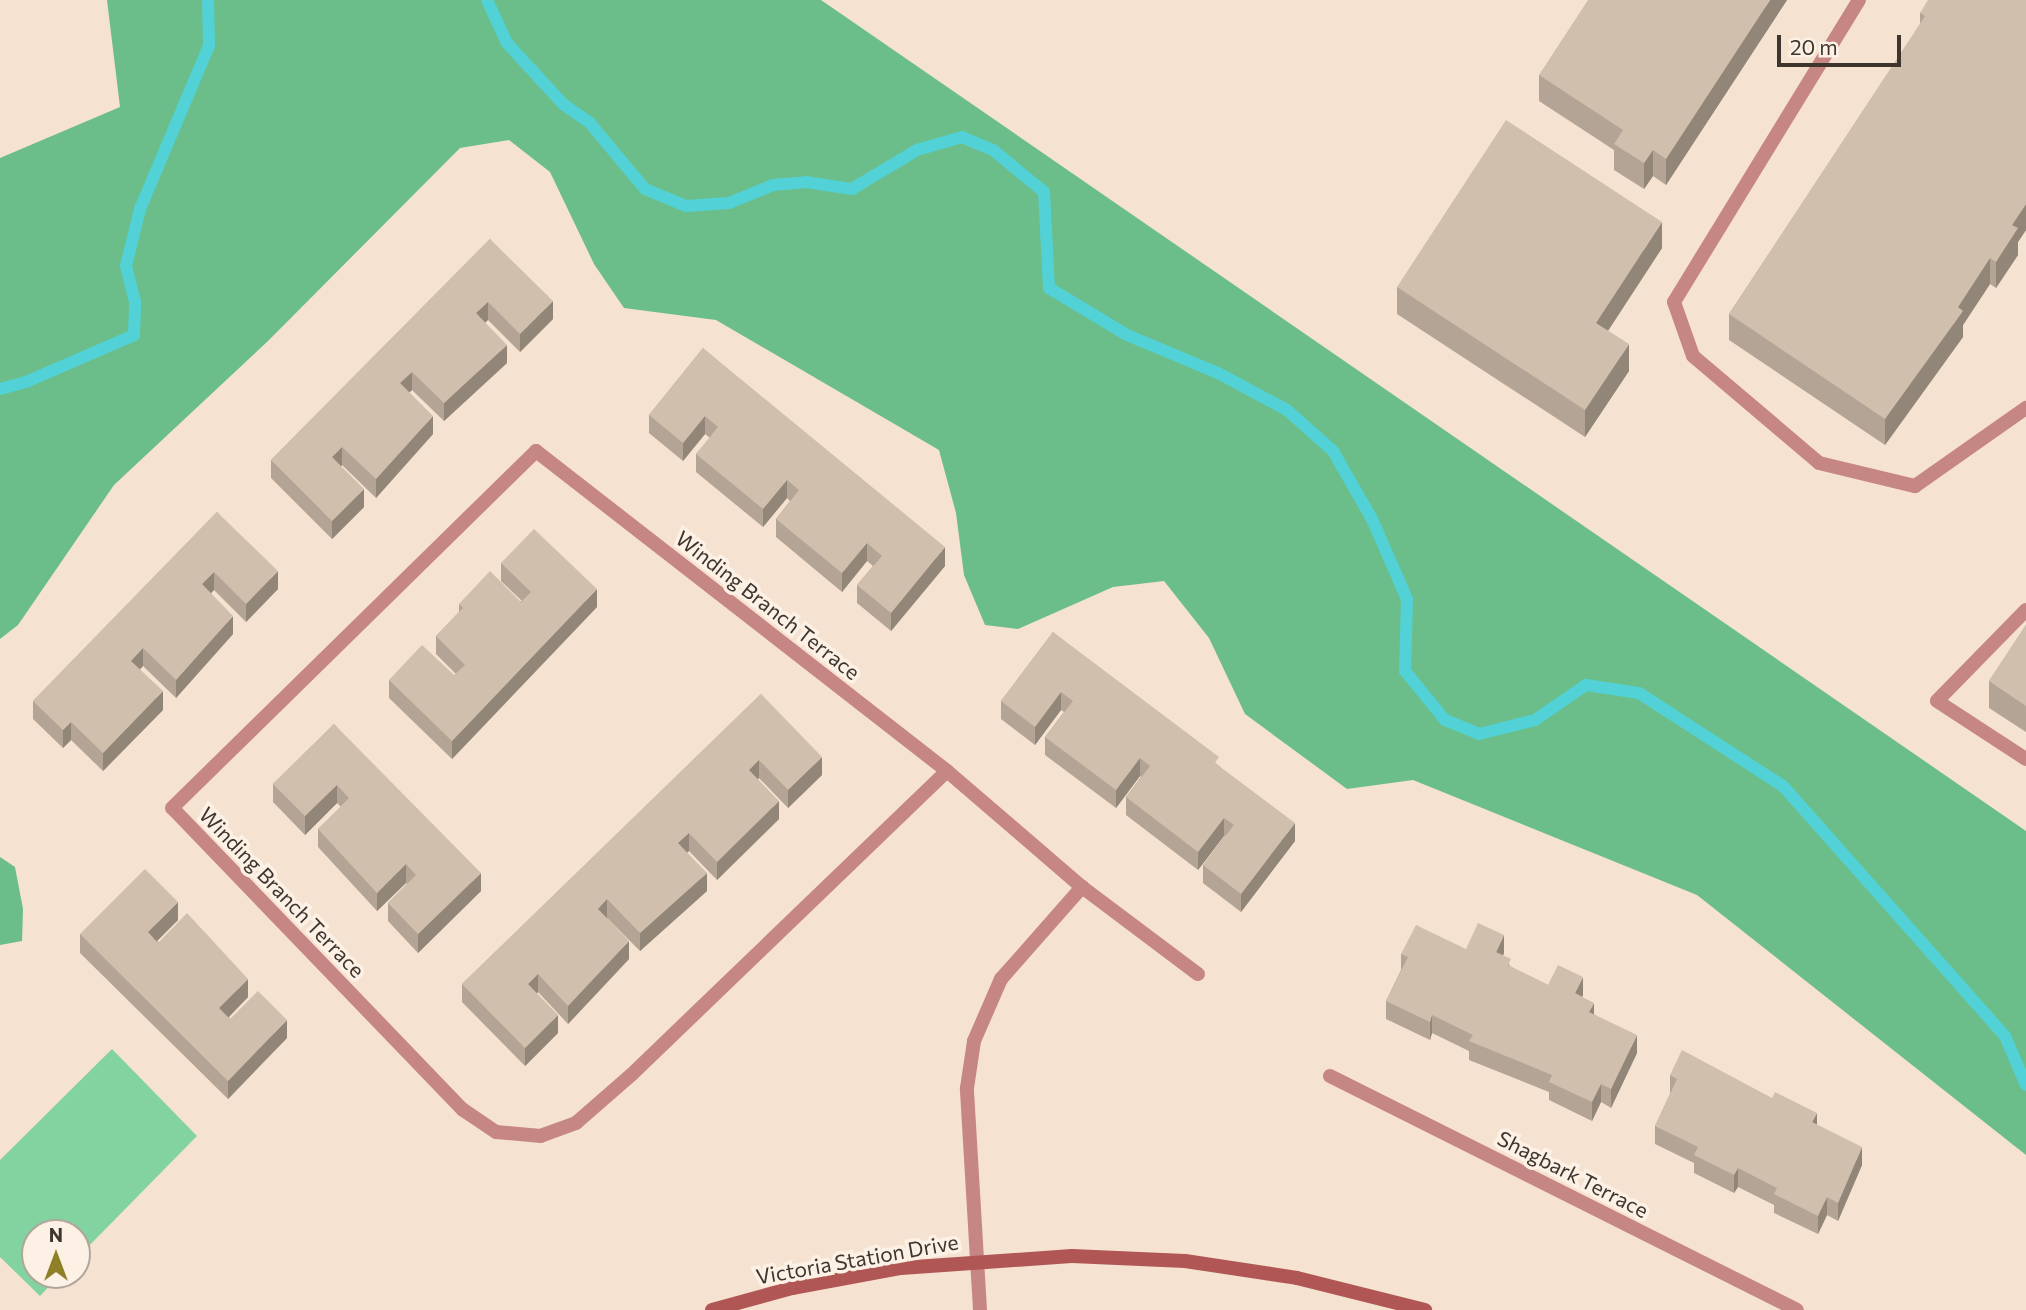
<!DOCTYPE html>
<style>
body{margin:0}
#map{position:relative;width:2026px;height:1310px;overflow:hidden;background:#f6e2d0;font-family:Commissioner,sans-serif}
div>[style]{position:absolute}
.green>*{inset:0;background:#82d39f}
.forest>*{inset:0;background:#6bbe8a}
.stream>*{height:12px;margin:-6px;padding:0 6px;transform-origin:6px;border-radius:6px;background:#52d2d6}
.lane>*{height:14px;margin:-7px;padding:0 7px;transform-origin:7px;border-radius:7px;background:#c68784}
.street>*{height:14px;margin:-7px;padding:0 7px;transform-origin:7px;border-radius:7px;background:#c68784}
.secondary>*{height:14px;margin:-7px;padding:0 7px;transform-origin:7px;border-radius:7px;background:#b05755}
.wall>*{inset:0;background:#b4a495}
.shaded-wall>*{inset:0;background:#928679}
.building>*{inset:0;background:#d1bfad}
span{translate:-50% -50%;white-space:nowrap;text-align:center;line-height:1.15;-webkit-text-stroke:7px #fdf1e6;paint-order:stroke}
.street-label{font-size:21px;color:#3d352e}
.north{position:absolute;left:21px;top:1219px;width:70px;height:70px;box-sizing:border-box;background:#fdf1e6;border:2px solid #b0a69c;border-radius:50%;rotate:0deg;font-size:19px;font-weight:700;line-height:28px;text-align:center;color:#3d352e}
.north::after{content:'';display:block;margin:auto;width:24px;height:32px;background:#8e8027;clip-path:polygon(50% 0,100% 100%,50% 72%,0 100%)}
.scale{position:absolute;left:1777px;top:35px;width:124px;height:32px;box-sizing:border-box;border:4px solid #3d352e;border-top:0;padding-left:9px;font-size:21px;line-height:24px;white-space:nowrap;color:#3d352e;-webkit-text-stroke:5px #fdf1e6;paint-order:stroke}
</style>
<div id="map">
<div class="green">
<div style="clip-path:polygon(112px 1049px,197px 1136px,77px 1258px,77px 1233px,35px 1233px,35px 1275px,60px 1275px,40px 1296px,0 1257px,0 1160px)"></div>
</div>
<div class="forest">
<div style="clip-path:polygon(107px 0,821px 0,2026px 831px,2026px 1155px,1697px 895px,1413px 780px,1347px 789px,1245px 714px,1209px 638px,1164px 581px,1113px 587px,1018px 629px,985px 625px,964px 575px,956px 513px,939px 450px,716px 320px,624px 308px,594px 264px,550px 172px,509px 140px,460px 148px,268px 341px,114px 485px,18px 625px,0 639px,0 158px,120px 107px)"></div>
<div style="clip-path:polygon(0 857px,15px 867px,23px 909px,22px 941px,0 945px)"></div>
</div>
<div class="stream">
<div style="left:487px;top:0;width:47px;rotate:65.1deg"></div>
<div style="left:507px;top:43px;width:83px;rotate:47.4deg"></div>
<div style="left:563px;top:104px;width:32px;rotate:35deg"></div>
<div style="left:589px;top:122px;width:87px;rotate:50.1deg"></div>
<div style="left:645px;top:189px;width:44px;rotate:22.5deg"></div>
<div style="left:686px;top:206px;width:43px;rotate:-4deg"></div>
<div style="left:729px;top:203px;width:48px;rotate:-22.2deg"></div>
<div style="left:773px;top:185px;width:33px;rotate:-5deg"></div>
<div style="left:806px;top:182px;width:47px;rotate:8.7deg"></div>
<div style="left:852px;top:189px;width:76px;rotate:-31deg"></div>
<div style="left:917px;top:150px;width:47px;rotate:-16.1deg"></div>
<div style="left:962px;top:137px;width:34px;rotate:23deg"></div>
<div style="left:993px;top:150px;width:66px;rotate:39.5deg"></div>
<div style="left:1044px;top:192px;width:96px;rotate:87deg"></div>
<div style="left:1049px;top:288px;width:91px;rotate:31.1deg"></div>
<div style="left:1127px;top:335px;width:99px;rotate:22.7deg"></div>
<div style="left:1218px;top:373px;width:78px;rotate:28.2deg"></div>
<div style="left:1287px;top:410px;width:62px;rotate:41.7deg"></div>
<div style="left:1333px;top:451px;width:78px;rotate:60.2deg"></div>
<div style="left:1372px;top:519px;width:87px;rotate:66.4deg"></div>
<div style="left:1407px;top:599px;width:72px;rotate:91.6deg"></div>
<div style="left:1405px;top:671px;width:63px;rotate:50.8deg"></div>
<div style="left:1445px;top:720px;width:37px;rotate:22deg"></div>
<div style="left:1479px;top:734px;width:58px;rotate:-14deg"></div>
<div style="left:1535px;top:720px;width:62px;rotate:-34.5deg"></div>
<div style="left:1586px;top:685px;width:54px;rotate:8.6deg"></div>
<div style="left:1639px;top:693px;width:171px;rotate:32.9deg"></div>
<div style="left:1783px;top:786px;width:334px;rotate:48.4deg"></div>
<div style="left:2005px;top:1036px;width:53px;rotate:66.8deg"></div>
<div style="left:0;top:389px;width:27px;rotate:-15deg"></div>
<div style="left:26px;top:382px;width:118px;rotate:-23.5deg"></div>
<div style="left:134px;top:335px;width:33px;rotate:-88deg"></div>
<div style="left:135px;top:302px;width:37px;rotate:-104deg"></div>
<div style="left:126px;top:266px;width:59px;rotate:-76.2deg"></div>
<div style="left:140px;top:209px;width:177px;rotate:-67.1deg"></div>
<div style="left:209px;top:46px;width:46px;rotate:-91.2deg"></div>
</div>
<div class="lane">
<div style="left:1859px;top:0;width:354px;rotate:121.5deg"></div>
<div style="left:1674px;top:302px;width:57px;rotate:70.6deg"></div>
<div style="left:1693px;top:356px;width:165px;rotate:40.3deg"></div>
<div style="left:1819px;top:463px;width:99px;rotate:13.5deg"></div>
<div style="left:1915px;top:486px;width:136px;rotate:-35.1deg"></div>
<div style="left:2026px;top:610px;width:127px;rotate:134.4deg"></div>
<div style="left:1937px;top:701px;width:106px;rotate:33.1deg"></div>
</div>
<div class="street">
<div style="left:947px;top:771px;width:438px;rotate:136.1deg"></div>
<div style="left:631px;top:1075px;width:73px;rotate:138.9deg"></div>
<div style="left:576px;top:1123px;width:37px;rotate:160deg"></div>
<div style="left:541px;top:1136px;width:45px;rotate:-174.9deg"></div>
<div style="left:496px;top:1132px;width:40px;rotate:-146deg"></div>
<div style="left:463px;top:1110px;width:419px;rotate:-133.9deg"></div>
<div style="left:172px;top:808px;width:510px;rotate:-44.44deg"></div>
<div style="left:536px;top:451px;width:521px;rotate:37.9deg"></div>
<div style="left:947px;top:771px;width:178px;rotate:40.7deg"></div>
<div style="left:1082px;top:887px;width:145px;rotate:36.9deg"></div>
<div style="left:1330px;top:1076px;width:522px;rotate:26.61deg"></div>
<div style="left:980px;top:1310px;width:222px;rotate:-93.4deg"></div>
<div style="left:967px;top:1088px;width:48px;rotate:-81.5deg"></div>
<div style="left:974px;top:1041px;width:68px;rotate:-66.5deg"></div>
<div style="left:1001px;top:979px;width:123px;rotate:-48.6deg"></div>
</div>
<div class="secondary">
<div style="left:712px;top:1310px;width:83px;rotate:-15.4deg"></div>
<div style="left:792px;top:1288px;width:111px;rotate:-10.4deg"></div>
<div style="left:901px;top:1268px;width:171px;rotate:-4deg"></div>
<div style="left:1072px;top:1256px;width:113px;rotate:2.5deg"></div>
<div style="left:1185px;top:1261px;width:113px;rotate:8.6deg"></div>
<div style="left:1297px;top:1278px;width:132px;rotate:14deg"></div>
</div>
<div class="wall">
<div style="clip-path:polygon(1787px 0,1666px 185px,1653px 176px,1644px 189px,1614px 170px,1614px 150px,1539px 101px,1539px 75px)"></div>
<div style="clip-path:polygon(2026px 0,2026px 230px,2018px 242px,2018px 255px,1996px 288px,1990px 284px,1963px 325px,1963px 337px,1885px 445px,1729px 340px,1729px 314px,1920px 25px,1920px 13px)"></div>
<div style="clip-path:polygon(490px 239px,553px 319px,520px 352px,488px 320px,485px 322px,507px 363px,444px 421px,412px 390px,409px 392px,433px 434px,376px 498px,342px 465px,341px 467px,364px 507px,332px 539px,271px 478px,271px 460px)"></div>
<div style="clip-path:polygon(1662px 248px,1608px 331px,1629px 371px,1585px 437px,1397px 314px,1397px 287px)"></div>
<div style="clip-path:polygon(703px 348px,945px 566px,891px 631px,857px 603px,857px 585px,873px 566px,867px 561px,842px 592px,776px 537px,776px 519px,790px 501px,787px 498px,763px 527px,696px 472px,696px 454px,710px 438px,705px 434px,683px 461px,649px 433px,649px 415px)"></div>
<div style="clip-path:polygon(217px 512px,278px 589px,246px 622px,214px 590px,211px 593px,233px 634px,176px 698px,143px 666px,140px 669px,163px 710px,103px 771px,71px 740px,63px 748px,33px 719px,33px 701px)"></div>
<div style="clip-path:polygon(501px 563px,597px 607px,452px 759px,389px 698px,389px 680px,454px 675px,456px 674px,436px 654px,436px 636px,459px 612px,459px 604px,522px 601px,501px 581px)"></div>
<div style="clip-path:polygon(2026px 625px,2026px 732px,1989px 708px,1989px 681px)"></div>
<div style="clip-path:polygon(1053px 632px,1219px 766px,1295px 841px,1241px 912px,1203px 883px,1203px 865px,1225px 836px,1224px 836px,1198px 870px,1126px 815px,1126px 797px,1141px 777px,1140px 776px,1116px 808px,1045px 755px,1045px 737px,1064px 712px,1061px 710px,1035px 745px,1001px 719px,1001px 701px)"></div>
<div style="clip-path:polygon(761px 694px,822px 775px,788px 808px,759px 778px,758px 779px,779px 819px,717px 880px,689px 851px,687px 852px,707px 891px,640px 951px,607px 918px,629px 959px,568px 1024px,538px 992px,537px 994px,558px 1033px,525px 1066px,462px 1002px,462px 984px)"></div>
<div style="clip-path:polygon(334px 724px,481px 891px,418px 953px,388px 921px,388px 903px,407px 884px,406px 883px,377px 911px,318px 847px,318px 829px,341px 807px,337px 803px,305px 835px,273px 802px,273px 784px)"></div>
<div style="clip-path:polygon(178px 920px,157px 941px,248px 997px,229px 1017px,230px 1019px,287px 1038px,228px 1099px,80px 953px,80px 934px)"></div>
<div style="clip-path:polygon(1504px 953px,1503px 956px,1511px 967px,1548px 985px,1583px 995px,1582px 997px,1594px 1014px,1637px 1053px,1611px 1108px,1601px 1102px,1592px 1121px,1549px 1100px,1549px 1092px,1469px 1060px,1469px 1051px,1432px 1033px,1430px 1040px,1386px 1019px,1386px 1001px,1401px 970px,1401px 954px)"></div>
<div style="clip-path:polygon(1670px 1075px,1817px 1125px,1862px 1165px,1838px 1221px,1827px 1215px,1818px 1234px,1774px 1213px,1774px 1205px,1738px 1187px,1734px 1193px,1694px 1173px,1694px 1163px,1655px 1144px,1655px 1126px,1670px 1094px)"></div>
</div>
<div class="shaded-wall">
<div style="clip-path:polygon(1770px 0,1787px 0,1666px 185px,1666px 159px)"></div>
<div style="clip-path:polygon(1653px 150px,1653px 176px,1644px 189px,1644px 163px)"></div>
<div style="clip-path:polygon(2026px 204px,2026px 230px,2018px 242px,2018px 255px,1996px 288px,1996px 262px,2012px 225px)"></div>
<div style="clip-path:polygon(1662px 222px,1662px 248px,1596px 349px,1596px 323px)"></div>
<div style="clip-path:polygon(1990px 258px,1990px 284px,1963px 325px,1963px 337px,1885px 445px,1885px 419px)"></div>
<div style="clip-path:polygon(553px 301px,553px 319px,520px 352px,520px 334px)"></div>
<div style="clip-path:polygon(488px 302px,488px 320px,476px 332px,476px 313px)"></div>
<div style="clip-path:polygon(1629px 344px,1629px 371px,1585px 437px,1585px 410px)"></div>
<div style="clip-path:polygon(507px 345px,507px 363px,444px 421px,444px 403px)"></div>
<div style="clip-path:polygon(412px 372px,412px 390px,400px 401px,400px 383px)"></div>
<div style="clip-path:polygon(433px 416px,433px 434px,376px 498px,376px 479px)"></div>
<div style="clip-path:polygon(705px 416px,705px 434px,683px 461px,683px 443px)"></div>
<div style="clip-path:polygon(342px 447px,342px 465px,332px 476px,332px 457px)"></div>
<div style="clip-path:polygon(787px 480px,787px 498px,763px 527px,763px 509px)"></div>
<div style="clip-path:polygon(364px 489px,364px 507px,332px 539px,332px 521px)"></div>
<div style="clip-path:polygon(867px 543px,867px 561px,842px 592px,842px 573px)"></div>
<div style="clip-path:polygon(945px 547px,945px 566px,891px 631px,891px 613px)"></div>
<div style="clip-path:polygon(278px 571px,278px 589px,246px 622px,246px 604px)"></div>
<div style="clip-path:polygon(214px 572px,214px 590px,202px 603px,202px 584px)"></div>
<div style="clip-path:polygon(597px 589px,597px 607px,452px 759px,452px 741px)"></div>
<div style="clip-path:polygon(233px 616px,233px 634px,176px 698px,176px 680px)"></div>
<div style="clip-path:polygon(143px 648px,143px 666px,131px 679px,131px 661px)"></div>
<div style="clip-path:polygon(163px 691px,163px 710px,103px 771px,103px 753px)"></div>
<div style="clip-path:polygon(1061px 692px,1061px 710px,1035px 745px,1035px 727px)"></div>
<div style="clip-path:polygon(71px 722px,71px 740px,63px 748px,63px 730px)"></div>
<div style="clip-path:polygon(822px 757px,822px 775px,788px 808px,788px 790px)"></div>
<div style="clip-path:polygon(1140px 758px,1140px 776px,1116px 808px,1116px 790px)"></div>
<div style="clip-path:polygon(759px 760px,759px 778px,749px 788px,749px 770px)"></div>
<div style="clip-path:polygon(337px 785px,337px 803px,305px 835px,305px 816px)"></div>
<div style="clip-path:polygon(779px 801px,779px 819px,717px 880px,717px 862px)"></div>
<div style="clip-path:polygon(1224px 818px,1224px 836px,1198px 870px,1198px 852px)"></div>
<div style="clip-path:polygon(1295px 823px,1295px 841px,1241px 912px,1241px 894px)"></div>
<div style="clip-path:polygon(689px 833px,689px 851px,678px 861px,678px 843px)"></div>
<div style="clip-path:polygon(406px 864px,406px 883px,377px 911px,377px 893px)"></div>
<div style="clip-path:polygon(481px 873px,481px 891px,418px 953px,418px 934px)"></div>
<div style="clip-path:polygon(707px 873px,707px 891px,640px 951px,640px 933px)"></div>
<div style="clip-path:polygon(607px 899px,607px 918px,598px 927px,598px 909px)"></div>
<div style="clip-path:polygon(178px 902px,178px 920px,148px 950px,148px 932px)"></div>
<div style="clip-path:polygon(1504px 935px,1504px 953px,1496px 970px,1496px 952px)"></div>
<div style="clip-path:polygon(629px 941px,629px 959px,568px 1024px,568px 1006px)"></div>
<div style="clip-path:polygon(538px 974px,538px 992px,528px 1003px,528px 984px)"></div>
<div style="clip-path:polygon(1583px 977px,1583px 995px,1575px 1012px,1575px 993px)"></div>
<div style="clip-path:polygon(248px 979px,248px 997px,219px 1027px,219px 1008px)"></div>
<div style="clip-path:polygon(1594px 1003px,1594px 1021px,1589px 1012px)"></div>
<div style="clip-path:polygon(558px 1015px,558px 1033px,525px 1066px,525px 1048px)"></div>
<div style="clip-path:polygon(1432px 1015px,1432px 1033px,1430px 1040px,1430px 1022px)"></div>
<div style="clip-path:polygon(287px 1020px,287px 1038px,228px 1099px,228px 1081px)"></div>
<div style="clip-path:polygon(1637px 1035px,1637px 1053px,1611px 1108px,1611px 1089px)"></div>
<div style="clip-path:polygon(1601px 1084px,1601px 1102px,1592px 1121px,1592px 1102px)"></div>
<div style="clip-path:polygon(1817px 1113px,1817px 1131px,1812px 1122px)"></div>
<div style="clip-path:polygon(1862px 1147px,1862px 1165px,1838px 1221px,1838px 1203px)"></div>
<div style="clip-path:polygon(1738px 1168px,1738px 1187px,1734px 1193px,1734px 1175px)"></div>
<div style="clip-path:polygon(1827px 1197px,1827px 1215px,1818px 1234px,1818px 1216px)"></div>
</div>
<div class="building">
<div style="clip-path:polygon(1588px 0,1770px 0,1666px 159px,1653px 150px,1644px 163px,1614px 144px,1623px 130px,1539px 75px)"></div>
<div style="clip-path:polygon(1928px 0,2026px 0,2026px 204px,2012px 225px,2018px 228px,1996px 262px,1990px 258px,1958px 307px,1963px 311px,1885px 419px,1729px 314px,1925px 16px,1920px 13px)"></div>
<div style="clip-path:polygon(1506px 120px,1662px 222px,1596px 323px,1629px 344px,1585px 410px,1397px 287px)"></div>
<div style="clip-path:polygon(490px 239px,553px 301px,520px 334px,488px 302px,476px 313px,507px 345px,444px 403px,412px 372px,400px 383px,433px 416px,376px 479px,342px 447px,332px 457px,364px 489px,332px 521px,271px 460px)"></div>
<div style="clip-path:polygon(703px 348px,945px 547px,891px 613px,857px 585px,882px 556px,867px 543px,842px 573px,776px 519px,799px 490px,787px 480px,763px 509px,696px 454px,718px 427px,705px 416px,683px 443px,649px 415px)"></div>
<div style="clip-path:polygon(217px 512px,278px 571px,246px 604px,214px 572px,202px 584px,233px 616px,176px 680px,143px 648px,131px 661px,163px 691px,103px 753px,71px 722px,63px 730px,33px 701px)"></div>
<div style="clip-path:polygon(534px 529px,597px 589px,452px 741px,389px 680px,422px 645px,454px 675px,465px 665px,436px 636px,463px 608px,459px 604px,490px 571px,521px 602px,531px 592px,501px 563px)"></div>
<div style="clip-path:polygon(2026px 625px,2026px 706px,1989px 681px)"></div>
<div style="clip-path:polygon(1053px 632px,1219px 757px,1215px 763px,1295px 823px,1241px 894px,1203px 865px,1234px 825px,1224px 818px,1198px 852px,1126px 797px,1150px 766px,1140px 758px,1116px 790px,1045px 737px,1073px 701px,1061px 692px,1035px 727px,1001px 701px)"></div>
<div style="clip-path:polygon(761px 694px,822px 757px,788px 790px,759px 760px,749px 770px,779px 801px,717px 862px,689px 833px,678px 843px,707px 873px,640px 933px,607px 899px,598px 909px,629px 941px,568px 1006px,538px 974px,528px 984px,558px 1015px,525px 1048px,462px 984px)"></div>
<div style="clip-path:polygon(334px 724px,481px 873px,418px 934px,388px 903px,416px 875px,406px 864px,377px 893px,318px 829px,349px 798px,337px 785px,305px 816px,273px 784px)"></div>
<div style="clip-path:polygon(145px 869px,178px 902px,148px 932px,158px 943px,187px 913px,248px 979px,219px 1008px,230px 1019px,258px 991px,287px 1020px,228px 1081px,80px 934px)"></div>
<div style="clip-path:polygon(1478px 923px,1504px 935px,1496px 952px,1511px 959px,1508px 965px,1548px 985px,1558px 965px,1583px 977px,1575px 993px,1594px 1003px,1589px 1012px,1637px 1035px,1611px 1089px,1601px 1084px,1592px 1102px,1549px 1082px,1552px 1075px,1469px 1041px,1473px 1035px,1432px 1015px,1430px 1022px,1386px 1001px,1408px 957px,1401px 954px,1416px 925px,1466px 949px)"></div>
<div style="clip-path:polygon(1682px 1050px,1772px 1098px,1775px 1092px,1817px 1113px,1812px 1122px,1862px 1147px,1838px 1203px,1827px 1197px,1818px 1216px,1774px 1194px,1777px 1188px,1738px 1168px,1734px 1175px,1694px 1155px,1698px 1147px,1655px 1126px,1677px 1079px,1670px 1075px)"></div>
</div>
<div class="street-label">
<span style="left:768px;top:605px;rotate:38deg">Winding Branch Terrace</span>
<span style="left:282px;top:892px;rotate:46deg">Winding Branch Terrace</span>
<span style="left:1573px;top:1174px;rotate:27deg">Shagbark Terrace</span>
<span style="left:857px;top:1259px;rotate:-10deg">Victoria Station Drive</span>
</div>
<div class="north">N</div>
<div class="scale">20 m</div>
</div>
